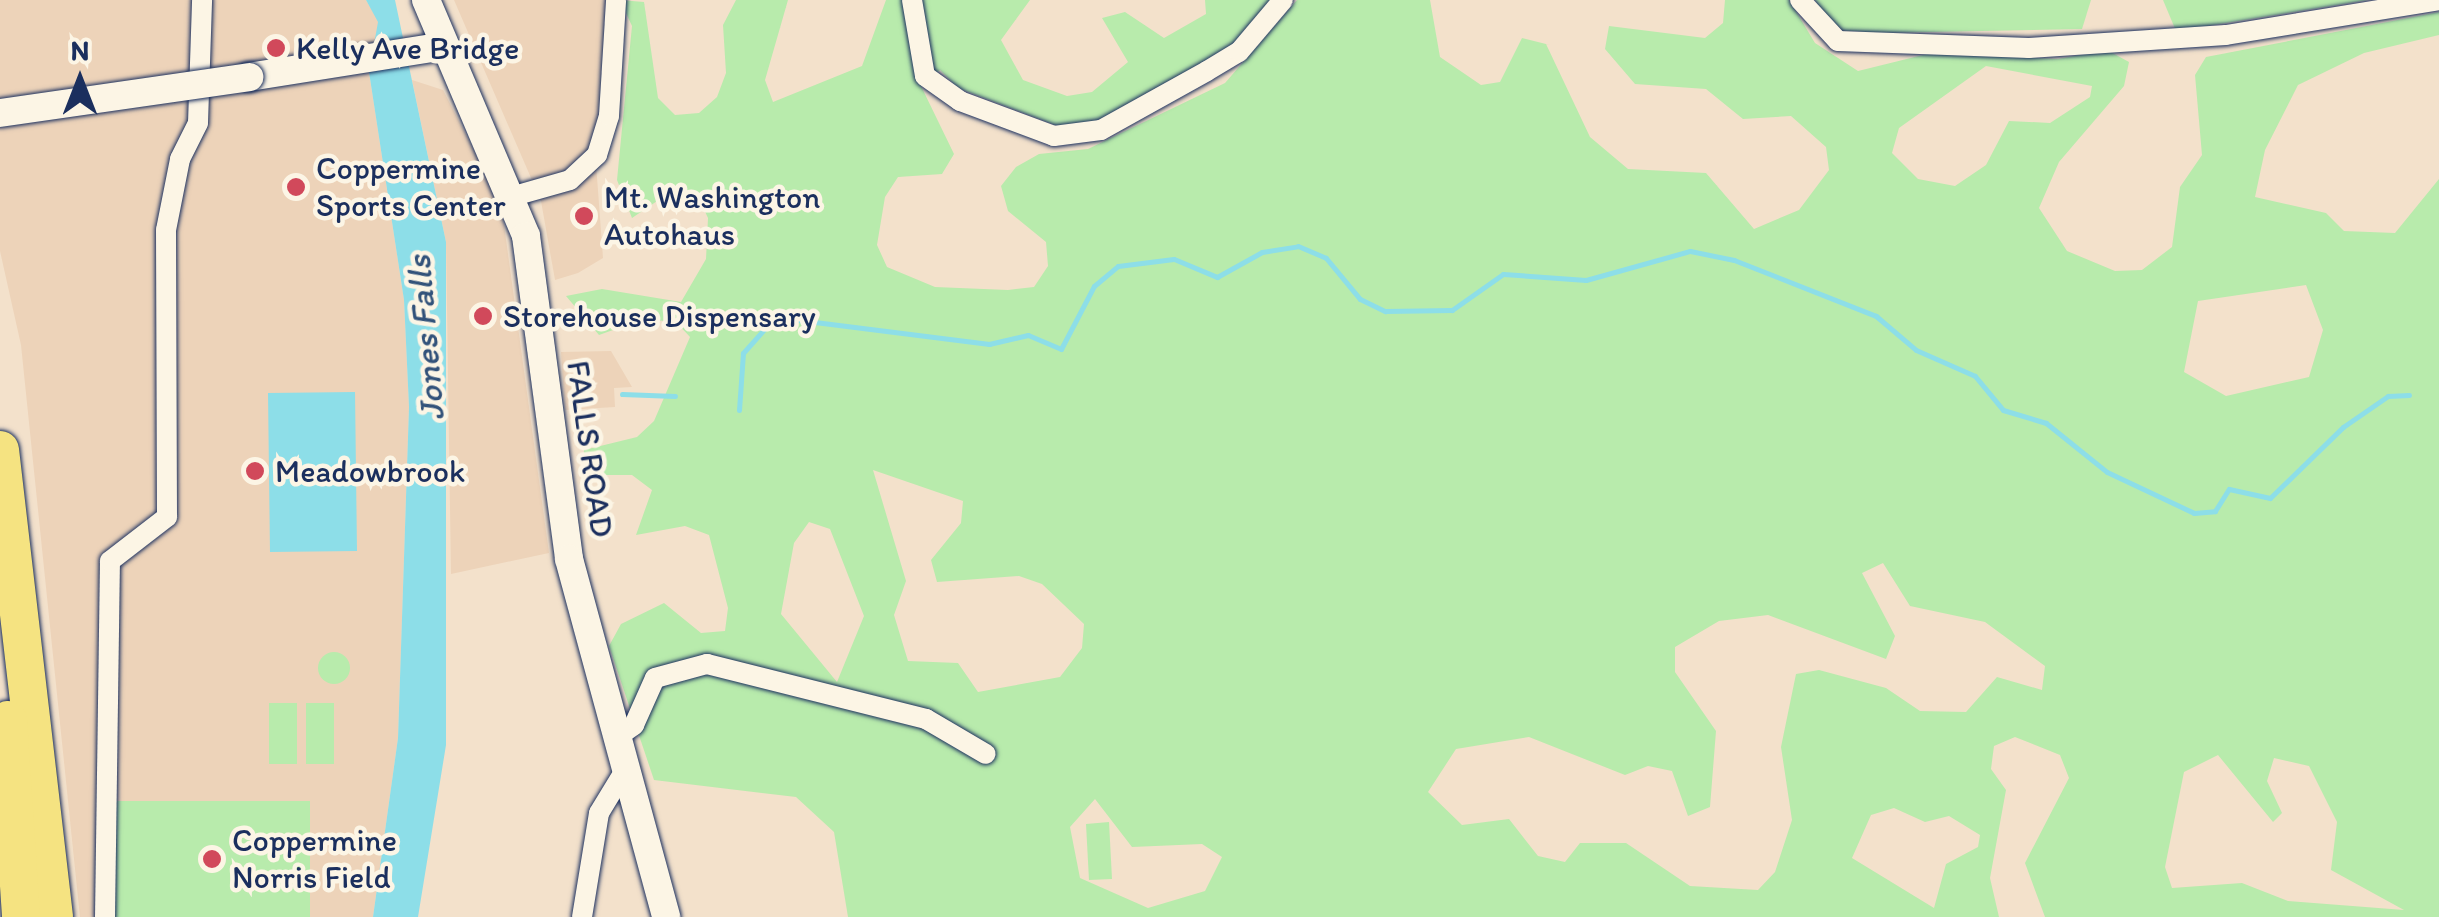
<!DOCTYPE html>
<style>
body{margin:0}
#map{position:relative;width:2439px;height:917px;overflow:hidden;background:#f3e1cb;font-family:Itim,sans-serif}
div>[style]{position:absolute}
.built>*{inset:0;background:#edd3b9}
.green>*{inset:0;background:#b8ebac}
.round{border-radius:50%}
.water>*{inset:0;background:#8ddee8}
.stream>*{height:5px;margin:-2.5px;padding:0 2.5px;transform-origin:2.5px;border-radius:2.5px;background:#8ddee8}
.roads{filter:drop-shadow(0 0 2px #1b2f5e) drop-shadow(0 0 2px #1b2f5e)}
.street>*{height:20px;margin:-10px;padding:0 10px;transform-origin:10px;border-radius:10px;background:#fcf5e5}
.secondary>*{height:28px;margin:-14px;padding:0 14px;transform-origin:14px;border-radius:14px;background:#fcf5e5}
.highway>*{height:38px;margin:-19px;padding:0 19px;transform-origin:19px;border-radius:19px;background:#f5e381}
.bridges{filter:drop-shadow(0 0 2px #1b2f5e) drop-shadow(0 0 2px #1b2f5e)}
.secondary-bridge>*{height:28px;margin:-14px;padding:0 14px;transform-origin:14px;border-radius:14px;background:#fcf5e5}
.dots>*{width:28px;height:28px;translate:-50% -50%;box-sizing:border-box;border:5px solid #fcf5e5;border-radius:50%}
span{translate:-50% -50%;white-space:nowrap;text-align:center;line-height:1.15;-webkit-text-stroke:9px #fcf5e5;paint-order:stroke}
.poi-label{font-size:32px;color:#1b2f5e}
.left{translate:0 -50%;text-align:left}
.street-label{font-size:32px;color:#1b2f5e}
.water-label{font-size:35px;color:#32527a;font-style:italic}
.north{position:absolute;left:30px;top:30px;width:100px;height:100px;-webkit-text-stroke:8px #fcf5e5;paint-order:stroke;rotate:0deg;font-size:28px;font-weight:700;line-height:40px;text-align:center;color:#1b2f5e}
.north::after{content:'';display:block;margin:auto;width:35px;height:45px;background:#1b2f5e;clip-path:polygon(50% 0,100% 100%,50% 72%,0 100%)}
</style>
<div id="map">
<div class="built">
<div style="clip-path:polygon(0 0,366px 0,379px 22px,369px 72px,404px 300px,409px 407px,398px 738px,373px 917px,80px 917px,21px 345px,0 251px)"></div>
<div style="clip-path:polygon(454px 0,616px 0,595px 150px,603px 258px,578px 273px,555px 280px,541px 201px)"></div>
<div style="clip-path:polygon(412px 80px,443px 90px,501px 203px,549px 553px,451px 574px,446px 242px)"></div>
<div style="clip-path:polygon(611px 351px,632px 387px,614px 388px,615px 407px,565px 410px,561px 352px)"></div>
</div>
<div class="green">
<div style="clip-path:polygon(evenodd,620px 0,644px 2px,658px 98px,675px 115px,699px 113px,717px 97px,726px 73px,723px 25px,736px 0,788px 0,765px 80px,773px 102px,862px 66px,886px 0,1030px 0,1001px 40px,1023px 80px,1067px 96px,1092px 92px,1128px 62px,1102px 18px,1125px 12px,1164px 38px,1206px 14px,1205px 0,1272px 0,1240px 42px,1119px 116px,1063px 128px,958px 88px,940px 70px,921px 86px,954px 154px,942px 174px,898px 177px,885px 197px,877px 245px,887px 267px,935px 287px,1008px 290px,1034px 287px,1048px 266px,1046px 242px,1008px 211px,1001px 186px,1016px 167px,1039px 154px,1088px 149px,1225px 83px,1297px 0,1430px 0,1440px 57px,1481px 85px,1500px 82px,1522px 38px,1546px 44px,1590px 137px,1628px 169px,1706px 173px,1754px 229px,1799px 210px,1829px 170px,1826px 147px,1791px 116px,1743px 119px,1706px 89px,1635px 84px,1605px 49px,1609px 26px,1705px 38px,1723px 23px,1725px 0,1789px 0,1815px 43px,1858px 71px,1931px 53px,2058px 59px,2107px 50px,2129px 62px,2124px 86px,2059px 162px,2039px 208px,2067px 251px,2115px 271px,2142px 270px,2172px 247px,2180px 187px,2202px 155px,2195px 75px,2206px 57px,2439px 12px,2439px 35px,2364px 53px,2298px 85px,2265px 150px,2255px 197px,2326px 213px,2344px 231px,2395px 233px,2439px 179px,2439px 917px,2045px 917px,2025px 863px,2069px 778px,2060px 755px,2015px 737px,1994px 746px,1991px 769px,2006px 790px,1990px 878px,1999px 917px,848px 917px,834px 832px,796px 797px,654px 780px,609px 646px,621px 624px,664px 603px,701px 633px,725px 631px,728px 608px,709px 535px,685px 526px,636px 535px,652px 490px,632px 475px,582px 475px,584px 450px,637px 437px,654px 421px,690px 337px,676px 322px,644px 319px,599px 335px,566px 296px,602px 289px,681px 302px,706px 259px,708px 218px,696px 192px,663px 197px,632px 218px,617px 180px,632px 26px,620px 0,1986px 66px,2092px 86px,2090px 97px,2050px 123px,2009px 121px,1986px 165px,1955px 186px,1918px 179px,1892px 153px,1899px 128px,1986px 66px,620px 0,2306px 285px,2323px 330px,2309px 377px,2226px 396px,2184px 372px,2198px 301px,2306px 285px,620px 0,873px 470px,963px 501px,961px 523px,931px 560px,937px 582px,1019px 576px,1042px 584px,1084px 624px,1082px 648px,1060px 677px,978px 692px,958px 663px,908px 661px,894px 615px,906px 581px,873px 470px,620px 0,809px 522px,830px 529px,864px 616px,837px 682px,781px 614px,794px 543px,809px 522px,620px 0,1883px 563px,1910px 606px,1985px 622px,2045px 666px,2042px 690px,1997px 677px,1966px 712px,1920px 711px,1886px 688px,1819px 670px,1796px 674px,1781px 747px,1792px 820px,1775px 872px,1758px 890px,1690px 886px,1626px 843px,1580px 843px,1565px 862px,1538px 856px,1509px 819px,1462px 825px,1428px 792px,1456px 749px,1529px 737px,1625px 775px,1648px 766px,1672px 771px,1688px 816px,1710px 807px,1716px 731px,1675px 672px,1675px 647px,1719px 621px,1768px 615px,1886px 659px,1895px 636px,1862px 573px,1883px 563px,620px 0,2218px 755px,2273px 822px,2282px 813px,2267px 781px,2274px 758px,2309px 766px,2337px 822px,2331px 870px,2404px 910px,2288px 901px,2242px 883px,2172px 888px,2165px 867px,2184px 772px,2218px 755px,620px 0,1095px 799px,1132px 847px,1202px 844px,1222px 857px,1205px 891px,1148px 908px,1080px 878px,1070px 827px,1095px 799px,620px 0,1894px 808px,1925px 822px,1949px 816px,1980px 835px,1978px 847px,1946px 864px,1934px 908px,1852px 858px,1871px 815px,1894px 808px)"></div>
<div style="clip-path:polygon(1815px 0,2091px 0,2082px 29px,1877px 33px,1835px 30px)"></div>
<div style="clip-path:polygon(2163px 0,2368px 0,2176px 31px)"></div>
<div class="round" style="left:318px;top:652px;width:32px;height:32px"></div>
<div style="clip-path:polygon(269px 703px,297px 703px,297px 764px,269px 764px)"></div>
<div style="clip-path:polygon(306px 703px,334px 703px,334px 764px,306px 764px)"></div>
<div style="clip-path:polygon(114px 801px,310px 801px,310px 917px,114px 917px)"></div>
<div style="clip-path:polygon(1109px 822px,1112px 879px,1089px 880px,1086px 824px)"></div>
</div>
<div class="water">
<div style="clip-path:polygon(366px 0,395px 0,446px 242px,446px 745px,418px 917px,373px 917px,398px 738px,409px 407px,404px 300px,369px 72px,378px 22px)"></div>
<div style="clip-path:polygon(355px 392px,357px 551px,270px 552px,268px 393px)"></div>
</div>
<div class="stream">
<div style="left:622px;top:394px;width:53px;rotate:2.2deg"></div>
<div style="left:739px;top:410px;width:57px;rotate:-86deg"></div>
<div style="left:743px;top:353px;width:48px;rotate:-48.4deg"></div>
<div style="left:775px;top:317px;width:216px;rotate:7.2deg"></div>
<div style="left:989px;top:344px;width:40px;rotate:-13deg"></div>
<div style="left:1028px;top:335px;width:36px;rotate:23deg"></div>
<div style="left:1061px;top:349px;width:71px;rotate:-62.4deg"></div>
<div style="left:1094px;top:286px;width:31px;rotate:-40deg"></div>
<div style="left:1118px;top:266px;width:56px;rotate:-7.1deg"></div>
<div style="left:1174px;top:259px;width:47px;rotate:22.7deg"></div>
<div style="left:1217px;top:277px;width:51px;rotate:-29.1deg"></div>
<div style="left:1262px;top:252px;width:36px;rotate:-9deg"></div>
<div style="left:1298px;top:246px;width:30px;rotate:23deg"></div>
<div style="left:1326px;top:258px;width:53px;rotate:50.3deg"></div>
<div style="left:1360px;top:299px;width:28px;rotate:26deg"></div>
<div style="left:1385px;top:311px;width:67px;rotate:-0.9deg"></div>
<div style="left:1452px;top:310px;width:62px;rotate:-35.2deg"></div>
<div style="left:1503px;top:274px;width:83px;rotate:4.1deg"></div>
<div style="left:1586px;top:280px;width:108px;rotate:-15.6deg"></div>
<div style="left:1690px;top:251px;width:45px;rotate:11.6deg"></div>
<div style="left:1734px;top:260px;width:153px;rotate:21.5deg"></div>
<div style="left:1876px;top:316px;width:52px;rotate:40.4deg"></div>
<div style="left:1916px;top:350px;width:64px;rotate:23.8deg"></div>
<div style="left:1975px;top:376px;width:44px;rotate:50.5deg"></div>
<div style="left:2003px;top:410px;width:45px;rotate:16.8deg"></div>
<div style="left:2046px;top:423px;width:78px;rotate:38.8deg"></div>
<div style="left:2107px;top:472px;width:96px;rotate:25.2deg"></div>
<div style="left:2194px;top:513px;width:21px;rotate:-5deg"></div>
<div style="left:2215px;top:511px;width:26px;rotate:-58deg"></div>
<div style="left:2229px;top:489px;width:42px;rotate:12.4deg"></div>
<div style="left:2270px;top:498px;width:102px;rotate:-44.2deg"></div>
<div style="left:2343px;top:427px;width:55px;rotate:-34.6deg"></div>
<div style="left:2388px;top:396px;width:21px;rotate:-3deg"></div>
</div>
<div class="roads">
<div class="street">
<div style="left:912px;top:0;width:77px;rotate:80.3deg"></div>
<div style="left:925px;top:76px;width:43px;rotate:35.5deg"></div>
<div style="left:960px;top:101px;width:100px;rotate:20.4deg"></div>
<div style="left:1054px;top:136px;width:47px;rotate:-7.3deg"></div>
<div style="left:1101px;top:130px;width:121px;rotate:-29.1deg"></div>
<div style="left:1207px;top:71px;width:37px;rotate:-31deg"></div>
<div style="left:1239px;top:52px;width:68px;rotate:-49.8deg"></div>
<div style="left:1800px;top:0;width:56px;rotate:47.2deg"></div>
<div style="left:1838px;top:41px;width:191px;rotate:2.1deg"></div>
<div style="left:2029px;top:48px;width:197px;rotate:-3.8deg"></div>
<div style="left:2226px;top:35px;width:216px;rotate:-9.3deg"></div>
<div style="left:514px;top:196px;width:58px;rotate:-15.9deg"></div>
<div style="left:570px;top:180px;width:37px;rotate:-43deg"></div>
<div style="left:597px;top:155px;width:41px;rotate:-72.9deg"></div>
<div style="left:609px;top:116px;width:116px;rotate:-86.5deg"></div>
<div style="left:617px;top:737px;width:21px;rotate:-35deg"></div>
<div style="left:634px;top:725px;width:51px;rotate:-65.9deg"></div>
<div style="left:655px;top:678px;width:54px;rotate:-15.1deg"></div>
<div style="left:707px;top:664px;width:226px;rotate:14.1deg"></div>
<div style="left:926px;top:719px;width:69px;rotate:30.3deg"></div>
<div style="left:105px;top:917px;width:356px;rotate:-89.2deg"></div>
<div style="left:110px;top:561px;width:72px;rotate:-37.7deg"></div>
<div style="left:167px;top:517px;width:287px;rotate:-90.2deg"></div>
<div style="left:166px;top:230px;width:72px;rotate:-78.8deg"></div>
<div style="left:180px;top:159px;width:40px;rotate:-63.4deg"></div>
<div style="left:198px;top:123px;width:123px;rotate:-88.1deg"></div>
<div style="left:582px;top:917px;width:105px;rotate:-80.7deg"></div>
<div style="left:599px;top:813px;width:54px;rotate:-58.7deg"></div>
</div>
<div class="secondary">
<div style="left:426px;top:0;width:256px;rotate:67deg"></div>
<div style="left:526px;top:236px;width:326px;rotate:82.4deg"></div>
<div style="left:569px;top:559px;width:371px;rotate:74.8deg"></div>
<div style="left:249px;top:77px;width:197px;rotate:-9deg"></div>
</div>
<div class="highway">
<div style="left:0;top:450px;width:470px;rotate:83.4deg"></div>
<div style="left:8px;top:720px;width:197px;rotate:86.2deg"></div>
</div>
</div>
<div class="bridges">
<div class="secondary-bridge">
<div style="left:0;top:113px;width:252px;rotate:-8.2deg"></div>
</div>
</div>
<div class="dots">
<div style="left:276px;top:48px;background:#d1495b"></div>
<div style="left:296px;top:187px;background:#d1495b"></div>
<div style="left:584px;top:216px;background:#d1495b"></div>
<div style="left:483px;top:316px;background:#d1495b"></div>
<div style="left:255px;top:471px;background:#d1495b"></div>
<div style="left:212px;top:859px;background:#d1495b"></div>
</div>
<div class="poi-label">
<span class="left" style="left:296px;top:48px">Kelly Ave Bridge</span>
<span class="left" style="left:316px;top:187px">Coppermine<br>Sports Center</span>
<span class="left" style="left:604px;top:216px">Mt. Washington<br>Autohaus</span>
<span class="left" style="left:503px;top:316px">Storehouse Dispensary</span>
<span class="left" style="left:275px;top:471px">Meadowbrook</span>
<span class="left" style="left:232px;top:859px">Coppermine<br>Norris Field</span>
</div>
<div class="street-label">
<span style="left:590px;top:449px;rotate:82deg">FALLS ROAD</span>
</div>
<div class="water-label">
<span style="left:425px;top:338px;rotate:-95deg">Jones Falls</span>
</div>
<div class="north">N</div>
</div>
